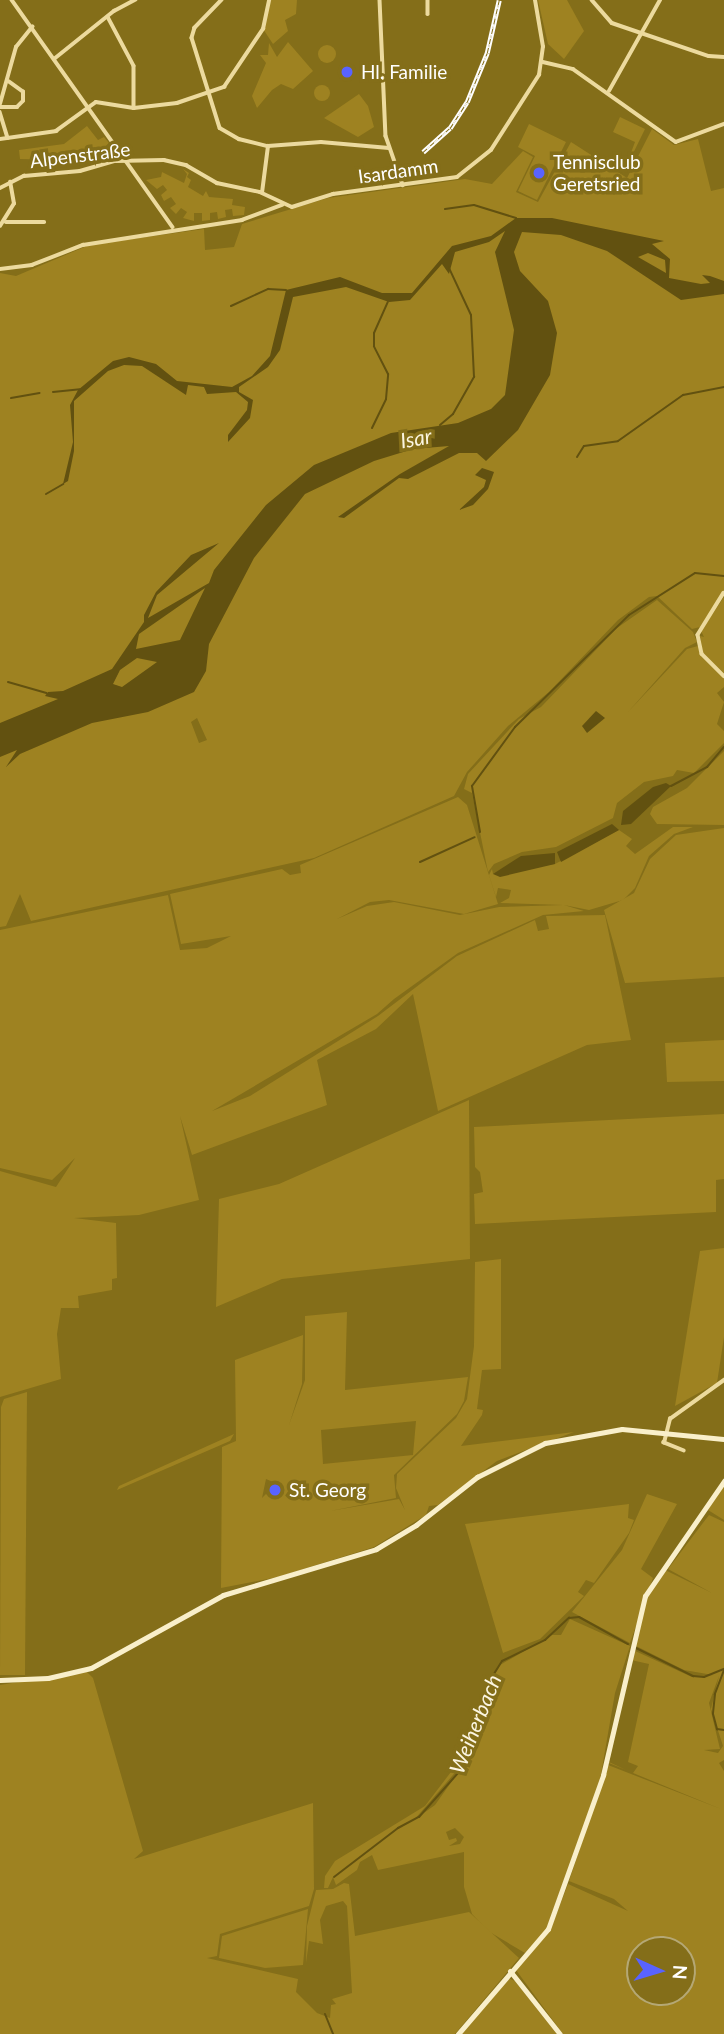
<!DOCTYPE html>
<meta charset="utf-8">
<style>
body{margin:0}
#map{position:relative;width:724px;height:2034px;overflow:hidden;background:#846e19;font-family:Lato,sans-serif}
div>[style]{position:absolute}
.green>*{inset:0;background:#9e8221}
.round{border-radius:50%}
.water>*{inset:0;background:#625110}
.stream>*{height:2px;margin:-1px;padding:0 1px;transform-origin:1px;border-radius:1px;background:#625110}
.street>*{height:3.5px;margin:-1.75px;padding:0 1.75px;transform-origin:1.75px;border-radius:1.75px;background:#ecda9e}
.secondary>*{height:5px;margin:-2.5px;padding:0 2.5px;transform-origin:2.5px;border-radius:2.5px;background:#f9efca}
.rail>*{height:4.5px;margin-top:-2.25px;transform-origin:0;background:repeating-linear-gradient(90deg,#846e19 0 5px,#fff 0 10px);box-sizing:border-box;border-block:2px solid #fff}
.dots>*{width:19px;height:19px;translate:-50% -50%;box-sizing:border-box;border:4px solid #846e19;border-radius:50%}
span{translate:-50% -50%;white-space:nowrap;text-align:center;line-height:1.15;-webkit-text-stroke:7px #846e19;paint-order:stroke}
.poi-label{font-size:19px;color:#fff}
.left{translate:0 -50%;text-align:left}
.street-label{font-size:19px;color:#fff}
.water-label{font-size:21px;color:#fbf5e1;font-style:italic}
.north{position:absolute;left:626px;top:1936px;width:70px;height:70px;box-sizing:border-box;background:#846e19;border:2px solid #b5a875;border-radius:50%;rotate:94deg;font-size:19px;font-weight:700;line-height:28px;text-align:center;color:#fff}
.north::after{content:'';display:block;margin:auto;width:24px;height:32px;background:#5963ff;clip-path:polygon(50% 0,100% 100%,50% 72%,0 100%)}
</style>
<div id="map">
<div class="green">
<div style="clip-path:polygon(269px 0,297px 0,296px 14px,285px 20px,288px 31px,273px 44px,263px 29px)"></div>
<div style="clip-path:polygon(538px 0,567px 0,584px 31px,564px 59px,548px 44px)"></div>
<div style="clip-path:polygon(288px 42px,313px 71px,293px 89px,281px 84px,272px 90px,257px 108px,252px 96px,266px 63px,260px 55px,268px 55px,269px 43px,277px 57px)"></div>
<div class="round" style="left:318px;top:45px;width:18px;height:18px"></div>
<div class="round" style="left:314px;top:85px;width:16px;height:16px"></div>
<div style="clip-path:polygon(359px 94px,368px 106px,374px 127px,358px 137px,324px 118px)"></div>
<div style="clip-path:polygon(620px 117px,645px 129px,623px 174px,635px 142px,613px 132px)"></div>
<div style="clip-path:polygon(529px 124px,566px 142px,537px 200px,518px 191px,535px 156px,518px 147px)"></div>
<div style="clip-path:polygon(87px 126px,98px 140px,104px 137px,109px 143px,100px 151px,59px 160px,20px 159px,19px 150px,64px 144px)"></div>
<div style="clip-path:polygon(evenodd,652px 129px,674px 145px,698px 139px,711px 191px,724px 188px,724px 590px,700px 627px,692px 629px,657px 596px,649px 597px,618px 620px,549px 692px,508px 726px,467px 772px,454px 796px,314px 858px,31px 921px,20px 894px,6px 926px,0 927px,0 273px,16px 276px,89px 245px,204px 229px,205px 250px,234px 247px,242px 224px,328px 198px,465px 179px,492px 184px,523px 151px,533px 157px,516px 192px,538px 202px,571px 142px,627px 178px,652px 129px,197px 718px,207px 740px,199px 743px,191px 722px,197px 718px)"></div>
<div style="clip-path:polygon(183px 169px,189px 173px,187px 177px,191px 180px,188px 187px,203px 196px,206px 191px,209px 197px,233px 199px,232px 205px,245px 207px,244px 215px,233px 216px,232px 209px,225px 210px,226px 217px,218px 219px,217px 212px,210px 213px,210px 220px,202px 221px,202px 213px,194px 213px,194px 221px,183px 218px,187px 212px,181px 208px,176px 214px,170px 208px,176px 204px,171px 197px,164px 201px,161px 195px,167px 190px,163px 185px,157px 189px,146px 180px,161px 177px,162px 172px,184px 183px,187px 174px)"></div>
<div style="clip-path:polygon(724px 597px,724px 673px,703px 654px,700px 636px,704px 637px,701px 631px)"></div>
<div style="clip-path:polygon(657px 600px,693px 632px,697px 642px,685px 648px,628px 712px,687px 649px,698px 646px,724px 677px,724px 687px,717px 693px,724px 702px,717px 724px,724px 731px,724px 743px,694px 773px,677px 770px,673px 776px,644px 782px,617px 803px,613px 818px,556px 847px,522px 852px,494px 864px,488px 872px,472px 793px,464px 789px,468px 774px,519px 719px,541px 707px,617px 628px)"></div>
<div style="clip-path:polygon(724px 751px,724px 825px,657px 824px,650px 814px,653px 807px,687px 788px)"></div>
<div style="clip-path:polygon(458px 797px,467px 805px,498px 904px,464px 914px,389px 900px,370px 902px,337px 919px,367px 906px,394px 902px,460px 915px,499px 907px,563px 905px,500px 903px,509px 898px,511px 890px,498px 888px,496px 897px,489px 875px,492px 869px,493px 874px,555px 864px,619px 830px,632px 839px,626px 846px,635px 854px,673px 827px,693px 827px,674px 834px,649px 856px,635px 888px,623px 900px,589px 910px,564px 905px,584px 911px,543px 915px,458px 953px,394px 999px,377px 1014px,212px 1111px,250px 1096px,378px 1016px,457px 956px,535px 920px,538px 931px,549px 929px,546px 916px,605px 915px,631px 1040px,587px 1045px,438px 1111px,413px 994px,376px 1029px,317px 1060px,327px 1105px,192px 1155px,180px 1116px,199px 1200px,139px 1215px,74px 1218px,116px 1223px,117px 1278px,112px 1279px,112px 1290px,78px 1296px,79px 1308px,61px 1308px,57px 1334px,61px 1379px,0 1397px,0 1171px,56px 1187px,75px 1158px,52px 1180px,0 1168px,0 930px,168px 895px,180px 950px,207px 948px,231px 936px,181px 944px,170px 894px,282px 869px,290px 875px,301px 873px,300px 865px)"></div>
<div style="clip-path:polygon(724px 828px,724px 977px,625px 983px,604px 910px,634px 893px,650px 859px,676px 835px)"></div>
<div style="clip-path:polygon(724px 1040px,724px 1081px,667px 1082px,665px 1043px)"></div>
<div style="clip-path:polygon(469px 1100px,470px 1259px,282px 1279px,216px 1307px,219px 1199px,279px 1184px)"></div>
<div style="clip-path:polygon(724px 1114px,724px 1179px,716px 1180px,716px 1212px,475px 1224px,474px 1194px,483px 1192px,480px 1172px,475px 1167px,474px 1127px)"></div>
<div style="clip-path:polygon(724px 1248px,724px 1337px,717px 1383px,675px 1406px,700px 1251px)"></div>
<div style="clip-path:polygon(evenodd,501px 1259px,501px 1369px,482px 1370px,477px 1409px,483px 1410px,482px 1415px,461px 1446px,574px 1432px,497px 1461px,438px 1505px,429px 1506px,426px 1515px,374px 1547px,278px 1577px,221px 1588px,222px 1447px,236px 1441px,235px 1360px,303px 1335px,302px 1384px,289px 1425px,305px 1380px,305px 1316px,347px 1312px,345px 1390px,468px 1377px,464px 1401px,457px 1414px,394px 1475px,396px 1498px,330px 1511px,399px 1499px,405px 1510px,396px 1488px,397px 1474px,456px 1418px,467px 1399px,474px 1346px,475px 1262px,501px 1259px,416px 1421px,413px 1455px,323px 1464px,321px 1430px,416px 1421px,501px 1259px,266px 1479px,282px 1486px,278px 1497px,266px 1494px,262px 1498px,266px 1479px)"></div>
<div style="clip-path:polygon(27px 1392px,25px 1675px,0 1675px,1px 1407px,4px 1399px)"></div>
<div style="clip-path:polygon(234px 1434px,230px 1441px,117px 1490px,119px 1486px)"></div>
<div style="clip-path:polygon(724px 1485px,724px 1520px,708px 1510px)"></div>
<div style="clip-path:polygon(647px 1494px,677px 1504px,641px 1569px,653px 1578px,630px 1643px,572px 1612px,622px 1550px)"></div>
<div style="clip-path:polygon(629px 1504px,628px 1518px,634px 1520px,629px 1533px,594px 1583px,586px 1580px,578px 1592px,584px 1596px,540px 1639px,503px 1653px,465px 1524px)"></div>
<div style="clip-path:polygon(evenodd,709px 1515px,724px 1522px,724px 1760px,719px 1763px,724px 1771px,724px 2034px,563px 2034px,516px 1970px,550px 1931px,568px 1884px,628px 1911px,614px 1899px,569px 1881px,608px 1765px,721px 1809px,633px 1773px,638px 1766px,628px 1762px,649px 1664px,631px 1660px,609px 1762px,626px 1770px,609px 1763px,608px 1761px,633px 1650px,692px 1677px,713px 1675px,684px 1670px,636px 1646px,647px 1597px,665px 1570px,712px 1593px,668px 1569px,709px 1515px,719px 1676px,711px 1709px,723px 1746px,718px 1753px,704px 1750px,720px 1749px,709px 1703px,719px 1676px,709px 1515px,640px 1950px,682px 1950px,682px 1992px,640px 1992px,640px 1950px)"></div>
<div style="clip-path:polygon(evenodd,570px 1619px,630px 1646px,615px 1693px,600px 1780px,546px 1930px,525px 1953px,488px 1931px,472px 1914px,464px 1887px,464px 1852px,378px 1870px,372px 1855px,360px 1862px,357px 1870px,336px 1885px,333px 1877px,328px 1888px,324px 1888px,325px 1876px,335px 1861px,425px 1806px,454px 1768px,487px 1684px,459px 1768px,414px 1820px,435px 1805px,462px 1767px,488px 1687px,500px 1665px,552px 1635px,561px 1635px,570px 1619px,455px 1828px,464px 1837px,460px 1844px,449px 1846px,457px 1841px,456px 1838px,449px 1840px,446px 1832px,455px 1828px)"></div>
<div style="clip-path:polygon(86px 1671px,93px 1678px,143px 1851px,134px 1859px,313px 1803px,314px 1889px,309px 1906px,220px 1934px,217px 1956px,207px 1958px,298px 1979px,296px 1992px,317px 2013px,330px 2018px,331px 2005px,336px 2004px,332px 1999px,352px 1993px,347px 1906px,343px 1901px,326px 1906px,320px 1920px,323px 1944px,309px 1941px,306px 1963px,307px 1926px,316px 1890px,333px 1889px,344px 1883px,349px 1884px,355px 1936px,469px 1912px,519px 1958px,455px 2034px,0 2034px,0 1685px)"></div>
<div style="clip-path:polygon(308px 1909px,303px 1965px,265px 1968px,219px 1958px,222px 1936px)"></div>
<div style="clip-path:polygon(508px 1978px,515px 1981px,557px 2034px,461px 2034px)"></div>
</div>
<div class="water">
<div style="clip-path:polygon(evenodd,516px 218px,552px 218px,664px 241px,652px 244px,670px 259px,669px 278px,701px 284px,710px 283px,702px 275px,710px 276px,724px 281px,724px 294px,681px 300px,607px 251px,561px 235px,522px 232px,514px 252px,520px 271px,548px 301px,557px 333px,550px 375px,518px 430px,486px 461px,477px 453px,459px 453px,408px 479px,399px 478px,344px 518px,338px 517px,400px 474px,449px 446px,413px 449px,374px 461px,305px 494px,254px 558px,209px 644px,206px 671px,194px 692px,148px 712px,92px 723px,20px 754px,6px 767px,17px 750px,0 757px,0 723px,58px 699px,45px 696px,48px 692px,63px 691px,112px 669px,144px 622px,144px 615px,156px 592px,191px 555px,219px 543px,157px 595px,148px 618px,209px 583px,214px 570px,266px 505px,314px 465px,391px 433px,458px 423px,491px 409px,505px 395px,514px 330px,495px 252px,505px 231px,489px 242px,455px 252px,449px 274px,442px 264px,410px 300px,389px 302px,346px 287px,293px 297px,280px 350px,268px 367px,239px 387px,239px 392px,253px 400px,250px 418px,228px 442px,228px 435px,247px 410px,248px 402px,236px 392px,207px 394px,204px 387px,188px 385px,186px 395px,142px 366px,124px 365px,108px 371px,74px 401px,74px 451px,68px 481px,63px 484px,73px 442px,70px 405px,78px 390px,113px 361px,129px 357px,156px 364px,177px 381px,232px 387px,252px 376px,270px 356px,286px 290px,340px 277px,382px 293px,412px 293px,452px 246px,491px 236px,516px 218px,648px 253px,665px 260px,666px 273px,638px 257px,648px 253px,516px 218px,205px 588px,180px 640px,136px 649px,139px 634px,205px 588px,516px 218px,137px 658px,157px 662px,122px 687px,113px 684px,120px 670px,137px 658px)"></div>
<div style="clip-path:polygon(482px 468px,494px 472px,488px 489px,473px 505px,459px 510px,484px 487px,486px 480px,475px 475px)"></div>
<div style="clip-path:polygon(596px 711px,605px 718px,587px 733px,582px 726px)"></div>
<div style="clip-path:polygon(666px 783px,671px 786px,631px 824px,621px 825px,623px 811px,653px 787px)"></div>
<div style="clip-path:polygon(612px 824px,619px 830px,561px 862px,557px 852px)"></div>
<div style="clip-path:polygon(555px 853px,555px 864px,500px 877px,493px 874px,521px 856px)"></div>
</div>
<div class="stream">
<div style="left:445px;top:209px;width:29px;rotate:-8deg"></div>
<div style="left:474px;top:205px;width:44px;rotate:17.2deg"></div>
<div style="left:231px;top:306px;width:41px;rotate:-24.7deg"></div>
<div style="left:268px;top:289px;width:18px;rotate:3deg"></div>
<div style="left:53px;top:392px;width:27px;rotate:-6deg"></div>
<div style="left:11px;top:398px;width:29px;rotate:-10deg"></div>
<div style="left:440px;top:425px;width:17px;rotate:-40deg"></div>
<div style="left:453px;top:414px;width:43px;rotate:-60.4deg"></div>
<div style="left:474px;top:377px;width:62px;rotate:-92.8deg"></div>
<div style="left:471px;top:315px;width:52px;rotate:-115.1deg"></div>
<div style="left:372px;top:428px;width:32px;rotate:-64deg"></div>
<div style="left:386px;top:399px;width:25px;rotate:-85deg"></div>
<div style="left:388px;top:374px;width:31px;rotate:-117deg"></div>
<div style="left:374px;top:346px;width:13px;rotate:-90deg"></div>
<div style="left:374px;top:333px;width:34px;rotate:-66deg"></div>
<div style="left:577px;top:457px;width:13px;rotate:-58deg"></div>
<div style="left:584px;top:446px;width:34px;rotate:-8deg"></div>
<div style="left:618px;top:441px;width:80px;rotate:-35.3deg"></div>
<div style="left:683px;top:395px;width:42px;rotate:-11deg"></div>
<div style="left:46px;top:494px;width:20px;rotate:-30deg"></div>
<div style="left:8px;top:682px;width:40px;rotate:16deg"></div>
<div style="left:671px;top:786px;width:41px;rotate:-27.8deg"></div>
<div style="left:707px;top:767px;width:26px;rotate:-50deg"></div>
<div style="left:480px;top:832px;width:47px;rotate:-99.9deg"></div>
<div style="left:472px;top:786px;width:73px;rotate:-53.9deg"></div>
<div style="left:515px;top:727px;width:160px;rotate:-44.5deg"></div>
<div style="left:629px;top:615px;width:78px;rotate:-32.5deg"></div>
<div style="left:695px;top:573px;width:29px;rotate:6deg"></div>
<div style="left:420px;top:862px;width:60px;rotate:-24.4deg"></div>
<div style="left:636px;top:1648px;width:64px;rotate:26.2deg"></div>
<div style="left:693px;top:1676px;width:11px;rotate:5deg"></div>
<div style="left:704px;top:1677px;width:22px;rotate:-22deg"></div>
<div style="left:724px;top:1670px;width:26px;rotate:111deg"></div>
<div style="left:715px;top:1694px;width:20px;rotate:96deg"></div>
<div style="left:713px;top:1714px;width:16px;rotate:75deg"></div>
<div style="left:717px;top:1729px;width:7px;rotate:8deg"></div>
<div style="left:334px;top:1877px;width:81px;rotate:-37.4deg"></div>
<div style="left:398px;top:1828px;width:24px;rotate:-28deg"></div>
<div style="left:419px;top:1817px;width:60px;rotate:-48.4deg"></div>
<div style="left:459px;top:1772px;width:91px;rotate:-72.2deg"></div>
<div style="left:487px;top:1685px;width:28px;rotate:-58deg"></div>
<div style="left:502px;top:1661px;width:48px;rotate:-26deg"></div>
<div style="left:545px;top:1640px;width:33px;rotate:-43deg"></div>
<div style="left:569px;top:1618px;width:10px;rotate:-6deg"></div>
<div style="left:579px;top:1617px;width:56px;rotate:28.9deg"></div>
<div style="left:325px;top:2014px;width:22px;rotate:68deg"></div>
</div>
<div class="street">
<div style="left:12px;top:0;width:278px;rotate:54.7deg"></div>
<div style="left:222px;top:0;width:39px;rotate:134deg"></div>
<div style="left:195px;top:28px;width:10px;rotate:107deg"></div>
<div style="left:192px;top:38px;width:94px;rotate:72.7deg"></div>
<div style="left:220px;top:128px;width:22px;rotate:30deg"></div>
<div style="left:239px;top:139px;width:30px;rotate:14deg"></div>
<div style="left:268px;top:146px;width:53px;rotate:-4.3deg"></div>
<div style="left:321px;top:142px;width:68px;rotate:5deg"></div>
<div style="left:380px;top:0;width:136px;rotate:87.5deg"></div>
<div style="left:386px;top:136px;width:52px;rotate:70.9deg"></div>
<div style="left:428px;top:0;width:14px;rotate:90deg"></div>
<div style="left:592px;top:0;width:30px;rotate:49deg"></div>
<div style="left:612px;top:23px;width:102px;rotate:18.8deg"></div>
<div style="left:709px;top:56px;width:15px;rotate:4deg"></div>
<div style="left:108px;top:17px;width:55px;rotate:62deg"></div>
<div style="left:134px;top:66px;width:42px;rotate:90deg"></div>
<div style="left:54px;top:59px;width:77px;rotate:-38.7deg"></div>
<div style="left:114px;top:11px;width:24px;rotate:-28deg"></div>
<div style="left:543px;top:62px;width:31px;rotate:13deg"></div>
<div style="left:573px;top:69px;width:126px;rotate:35.3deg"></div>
<div style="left:676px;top:142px;width:51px;rotate:-20.6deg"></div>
<div style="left:609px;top:91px;width:104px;rotate:-60.7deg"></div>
<div style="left:0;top:104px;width:59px;rotate:-74.3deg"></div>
<div style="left:16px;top:47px;width:26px;rotate:-51deg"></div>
<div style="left:0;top:107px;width:17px"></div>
<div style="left:17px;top:107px;width:8px;rotate:-45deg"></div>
<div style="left:23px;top:101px;width:9px;rotate:-90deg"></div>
<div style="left:23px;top:92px;width:17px;rotate:-144deg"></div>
<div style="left:0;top:112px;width:27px;rotate:73deg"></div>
<div style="left:0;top:139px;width:57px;rotate:-8.1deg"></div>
<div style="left:56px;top:131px;width:49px;rotate:-35.9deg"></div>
<div style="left:96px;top:102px;width:38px;rotate:9deg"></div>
<div style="left:134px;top:108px;width:43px;rotate:-6.6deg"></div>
<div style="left:177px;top:103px;width:50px;rotate:-18.8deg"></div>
<div style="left:224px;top:87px;width:70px;rotate:-56.1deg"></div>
<div style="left:263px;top:29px;width:30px;rotate:-78deg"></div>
<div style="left:0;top:188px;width:27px;rotate:-27deg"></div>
<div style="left:24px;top:176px;width:56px;rotate:-5.1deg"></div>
<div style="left:80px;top:171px;width:37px;rotate:-16deg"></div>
<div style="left:116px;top:161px;width:48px;rotate:-1.2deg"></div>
<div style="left:164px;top:160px;width:23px;rotate:13deg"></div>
<div style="left:186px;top:165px;width:36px;rotate:30deg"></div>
<div style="left:217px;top:183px;width:44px;rotate:11.8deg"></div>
<div style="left:260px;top:192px;width:35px;rotate:25deg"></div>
<div style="left:292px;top:207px;width:43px;rotate:-17.6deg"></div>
<div style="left:333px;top:194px;width:125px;rotate:-7.8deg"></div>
<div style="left:457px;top:177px;width:43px;rotate:-38.5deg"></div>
<div style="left:491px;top:150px;width:89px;rotate:-57.4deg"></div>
<div style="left:539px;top:75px;width:28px;rotate:-82deg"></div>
<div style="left:543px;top:47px;width:48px;rotate:-99.7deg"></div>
<div style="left:262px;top:193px;width:47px;rotate:-82.7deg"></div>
<div style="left:6px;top:222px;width:38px"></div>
<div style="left:0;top:226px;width:26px;rotate:-58deg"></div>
<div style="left:14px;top:204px;width:22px;rotate:-100deg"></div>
<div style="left:0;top:269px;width:32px;rotate:-7deg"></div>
<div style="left:32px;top:265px;width:55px;rotate:-21.4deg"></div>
<div style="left:83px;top:245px;width:161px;rotate:-8.9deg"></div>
<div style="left:242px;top:220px;width:43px;rotate:-20.6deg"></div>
<div style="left:724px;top:593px;width:49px;rotate:121.8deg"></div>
<div style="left:698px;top:635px;width:19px;rotate:78deg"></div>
<div style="left:702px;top:654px;width:31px;rotate:45deg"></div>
<div style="left:684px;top:1451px;width:22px;rotate:-158deg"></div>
<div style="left:664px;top:1443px;width:25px;rotate:-76deg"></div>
<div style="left:670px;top:1419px;width:67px;rotate:-35.8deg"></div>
</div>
<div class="secondary">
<div style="left:0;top:1680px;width:48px;rotate:-2.4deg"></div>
<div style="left:48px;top:1678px;width:44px;rotate:-13.1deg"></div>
<div style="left:91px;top:1668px;width:151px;rotate:-28.9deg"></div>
<div style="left:223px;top:1595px;width:160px;rotate:-16.7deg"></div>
<div style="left:376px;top:1549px;width:47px;rotate:-31deg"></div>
<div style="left:416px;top:1525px;width:78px;rotate:-38.2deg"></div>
<div style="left:477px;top:1477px;width:76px;rotate:-26.6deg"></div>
<div style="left:545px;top:1443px;width:78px;rotate:-10.3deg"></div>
<div style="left:622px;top:1429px;width:102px;rotate:5.6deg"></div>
<div style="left:510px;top:1971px;width:80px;rotate:51.6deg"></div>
<div style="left:458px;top:2034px;width:138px;rotate:-49.4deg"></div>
<div style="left:548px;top:1929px;width:164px;rotate:-70.3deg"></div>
<div style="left:603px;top:1775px;width:184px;rotate:-76.8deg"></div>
<div style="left:645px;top:1596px;width:140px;rotate:-55.5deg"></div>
</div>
<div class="rail">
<div style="left:423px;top:152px;width:36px;rotate:-42deg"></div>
<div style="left:450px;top:128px;width:31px;rotate:-57deg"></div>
<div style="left:467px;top:102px;width:53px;rotate:-67.8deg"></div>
<div style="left:487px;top:53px;width:54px;rotate:-77.2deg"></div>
</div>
<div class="dots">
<div style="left:347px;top:72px;background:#5963ff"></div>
<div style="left:539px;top:173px;background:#5963ff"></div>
<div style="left:275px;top:1490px;background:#5963ff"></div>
</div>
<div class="poi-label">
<span class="left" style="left:361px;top:72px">Hl. Familie</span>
<span class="left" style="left:553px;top:173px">Tennisclub<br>Geretsried</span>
<span class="left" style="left:289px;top:1490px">St. Georg</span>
</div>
<div class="street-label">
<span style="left:80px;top:155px;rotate:-7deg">Alpenstraße</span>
<span style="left:398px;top:171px;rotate:-8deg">Isardamm</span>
</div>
<div class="water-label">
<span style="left:416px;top:438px;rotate:-10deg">Isar</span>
<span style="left:475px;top:1724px;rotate:-68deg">Weiherbach</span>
</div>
<div class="north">N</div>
</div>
